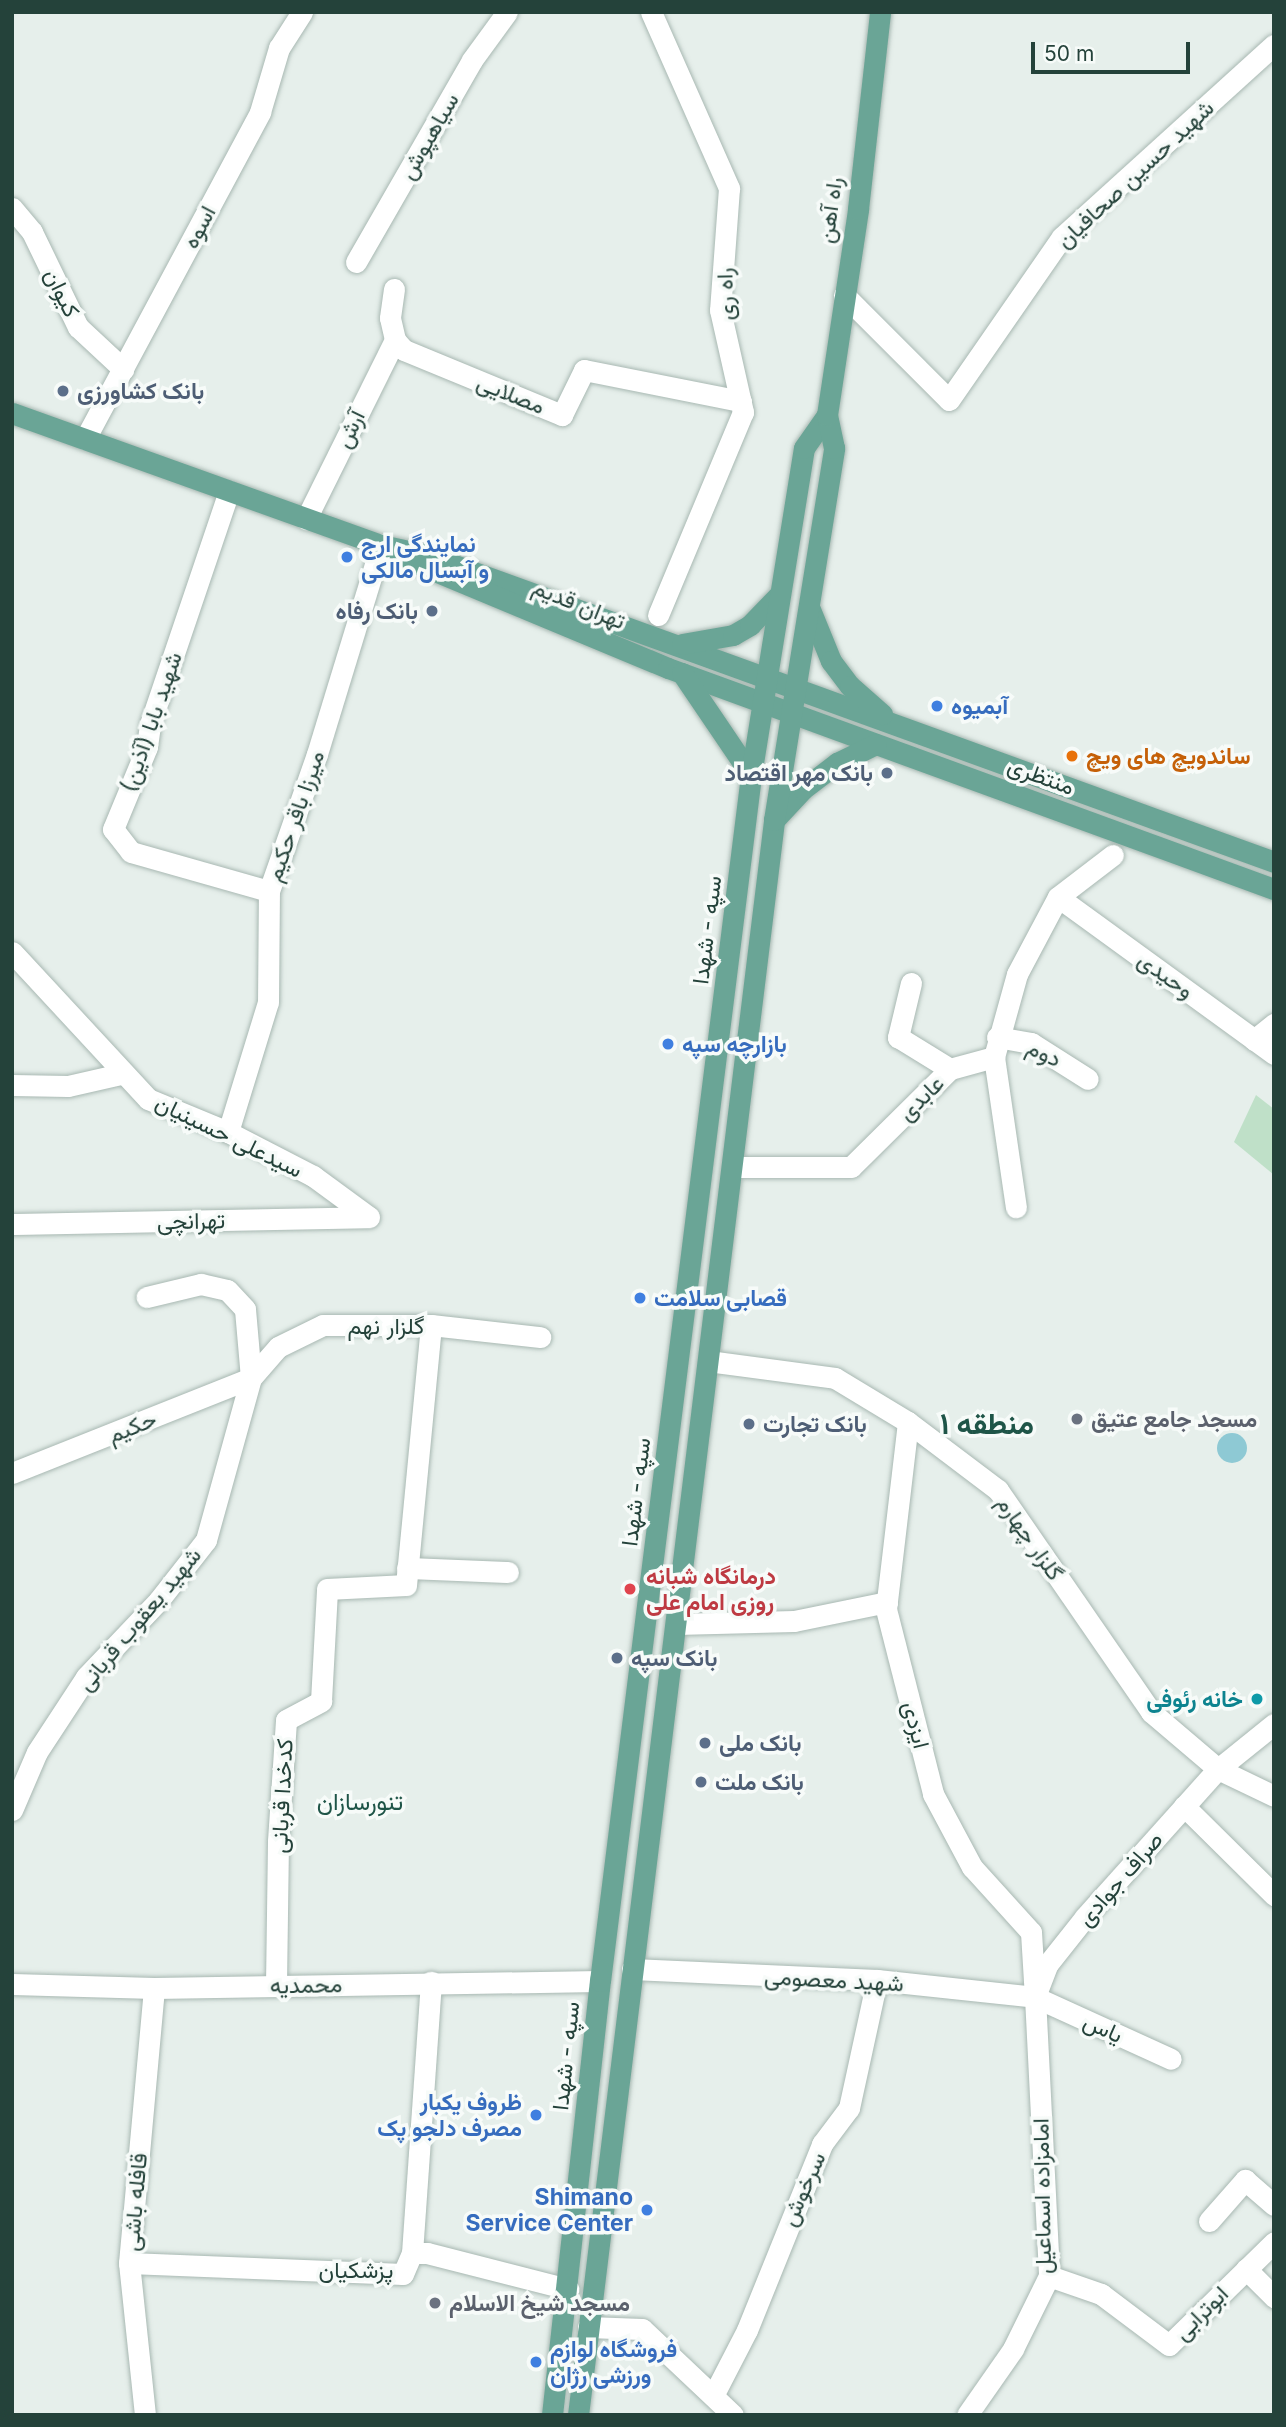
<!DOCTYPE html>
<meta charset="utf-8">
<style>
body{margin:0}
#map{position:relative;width:1286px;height:2427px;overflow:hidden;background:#e6efeb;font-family:Inter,Vazirmatn,sans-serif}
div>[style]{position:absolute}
.green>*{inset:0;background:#bfe0c8}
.water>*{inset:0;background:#8ec9d4}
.round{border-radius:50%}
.roads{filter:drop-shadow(0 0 2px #a8b8b2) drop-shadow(0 0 2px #a8b8b2)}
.minor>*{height:21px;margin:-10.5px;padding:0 10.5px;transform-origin:10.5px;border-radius:10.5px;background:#fff}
.major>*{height:21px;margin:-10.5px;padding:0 10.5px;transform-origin:10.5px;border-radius:10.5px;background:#6aa596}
.dots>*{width:19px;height:19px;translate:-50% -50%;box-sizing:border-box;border:4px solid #f7fbf9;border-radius:50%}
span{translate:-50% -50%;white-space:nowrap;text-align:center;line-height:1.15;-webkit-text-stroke:7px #f7fbf9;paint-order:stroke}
.street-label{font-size:23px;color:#24423a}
.service-label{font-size:23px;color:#4e5e75;font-weight:700}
.left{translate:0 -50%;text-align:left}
.right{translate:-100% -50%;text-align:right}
.shop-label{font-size:23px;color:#366cbe;font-weight:700}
.food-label{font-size:23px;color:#c56008;font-weight:700}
.worship-label{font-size:23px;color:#5b616d;font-weight:700}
.health-label{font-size:23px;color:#be3a42;font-weight:700}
.culture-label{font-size:23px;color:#0d838f;font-weight:700}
.neighbourhood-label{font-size:24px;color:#1f5548}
.district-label{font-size:30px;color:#1f5548;font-weight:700}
.frame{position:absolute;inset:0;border:14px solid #24423a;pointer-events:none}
.scale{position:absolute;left:1031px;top:42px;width:159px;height:32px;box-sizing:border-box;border:4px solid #24423a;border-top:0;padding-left:9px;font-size:21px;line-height:24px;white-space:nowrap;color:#24423a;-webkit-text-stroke:5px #f7fbf9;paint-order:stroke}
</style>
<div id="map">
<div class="green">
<div style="clip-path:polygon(1256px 1095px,1274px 1109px,1274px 1175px,1234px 1142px)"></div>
</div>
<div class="water">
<div class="round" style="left:1217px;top:1433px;width:30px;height:30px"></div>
</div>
<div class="roads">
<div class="minor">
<div style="left:651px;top:12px;width:193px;rotate:66.1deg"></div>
<div style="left:729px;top:188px;width:122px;rotate:94.2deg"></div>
<div style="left:720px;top:310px;width:105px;rotate:77.3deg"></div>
<div style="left:743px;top:412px;width:220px;rotate:112.7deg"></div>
<div style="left:12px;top:208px;width:31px;rotate:50deg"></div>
<div style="left:32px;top:232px;width:106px;rotate:64.2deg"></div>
<div style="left:78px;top:327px;width:62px;rotate:43deg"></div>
<div style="left:356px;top:262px;width:233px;rotate:-60.1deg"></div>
<div style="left:472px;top:60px;width:59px;rotate:-53.9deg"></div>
<div style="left:394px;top:289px;width:29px;rotate:98deg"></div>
<div style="left:390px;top:318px;width:23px;rotate:77deg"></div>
<div style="left:395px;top:340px;width:13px;rotate:48deg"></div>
<div style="left:404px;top:350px;width:171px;rotate:22.4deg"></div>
<div style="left:562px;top:415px;width:50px;rotate:-63.9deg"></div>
<div style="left:584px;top:370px;width:160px;rotate:11.2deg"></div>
<div style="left:844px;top:295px;width:148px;rotate:45deg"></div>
<div style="left:949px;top:400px;width:198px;rotate:-55.3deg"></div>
<div style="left:1062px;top:237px;width:286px;rotate:-42.2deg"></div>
<div style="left:85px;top:439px;width:371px;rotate:-61.8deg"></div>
<div style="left:260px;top:112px;width:67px;rotate:-73.5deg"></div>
<div style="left:279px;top:48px;width:43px;rotate:-57.4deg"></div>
<div style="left:229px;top:491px;width:247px;rotate:108.7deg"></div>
<div style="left:150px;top:725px;width:22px;rotate:98deg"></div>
<div style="left:147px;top:747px;width:89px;rotate:112.5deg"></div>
<div style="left:113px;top:829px;width:29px;rotate:52deg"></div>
<div style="left:131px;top:852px;width:143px;rotate:15.8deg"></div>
<div style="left:306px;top:519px;width:200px;rotate:-63.6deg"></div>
<div style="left:1058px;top:897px;width:267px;rotate:36deg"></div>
<div style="left:12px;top:952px;width:200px;rotate:47.2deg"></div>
<div style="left:148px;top:1099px;width:87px;rotate:22.4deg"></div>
<div style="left:228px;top:1132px;width:96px;rotate:27.4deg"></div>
<div style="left:313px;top:1176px;width:69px;rotate:36.2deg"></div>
<div style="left:911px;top:983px;width:56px;rotate:103.5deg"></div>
<div style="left:898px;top:1037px;width:61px;rotate:31.6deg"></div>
<div style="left:997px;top:1037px;width:35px;rotate:10deg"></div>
<div style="left:1031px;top:1043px;width:67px;rotate:32.3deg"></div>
<div style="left:1254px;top:1040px;width:26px;rotate:-39deg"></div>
<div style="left:994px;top:1057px;width:152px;rotate:81.7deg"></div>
<div style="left:12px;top:1085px;width:56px;rotate:1deg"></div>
<div style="left:68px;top:1086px;width:54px;rotate:-12.8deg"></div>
<div style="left:228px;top:1132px;width:136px;rotate:-72.9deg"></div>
<div style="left:268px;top:1002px;width:111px;rotate:-89.5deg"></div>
<div style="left:269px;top:891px;width:145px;rotate:-70.7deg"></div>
<div style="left:317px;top:754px;width:219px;rotate:-73deg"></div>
<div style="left:732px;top:1167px;width:119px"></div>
<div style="left:851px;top:1167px;width:139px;rotate:-44.7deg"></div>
<div style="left:950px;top:1069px;width:46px;rotate:-15.3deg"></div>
<div style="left:994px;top:1057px;width:86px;rotate:-74.5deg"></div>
<div style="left:1017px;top:974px;width:87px;rotate:-62deg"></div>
<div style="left:1058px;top:897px;width:69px;rotate:-37.4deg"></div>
<div style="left:12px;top:1224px;width:357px;rotate:-1.1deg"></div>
<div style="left:708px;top:1361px;width:128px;rotate:7.6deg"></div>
<div style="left:835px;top:1378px;width:85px;rotate:31.1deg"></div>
<div style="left:908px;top:1422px;width:113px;rotate:37.1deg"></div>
<div style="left:998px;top:1490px;width:270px;rotate:55.4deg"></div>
<div style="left:1151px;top:1712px;width:88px;rotate:40.4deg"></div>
<div style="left:1218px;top:1769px;width:62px;rotate:25.7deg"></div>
<div style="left:908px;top:1422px;width:188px;rotate:96.7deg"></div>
<div style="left:886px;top:1609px;width:191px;rotate:75.7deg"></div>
<div style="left:933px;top:1794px;width:83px;rotate:61.9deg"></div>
<div style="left:972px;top:1867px;width:88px;rotate:47.8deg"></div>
<div style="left:1031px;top:1932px;width:65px;rotate:86.5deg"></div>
<div style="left:1035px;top:1997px;width:279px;rotate:87.1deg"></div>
<div style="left:1049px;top:2276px;width:81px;rotate:116.3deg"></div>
<div style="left:1013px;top:2349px;width:80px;rotate:124.9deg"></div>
<div style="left:12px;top:1473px;width:257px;rotate:-21.7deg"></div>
<div style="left:251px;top:1378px;width:41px;rotate:-48.9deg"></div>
<div style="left:278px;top:1347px;width:50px;rotate:-26.1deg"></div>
<div style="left:323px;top:1325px;width:108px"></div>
<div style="left:431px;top:1325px;width:110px;rotate:6.3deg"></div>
<div style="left:407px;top:1568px;width:101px;rotate:2.3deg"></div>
<div style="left:676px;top:1624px;width:118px;rotate:-1.5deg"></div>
<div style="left:794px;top:1621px;width:95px;rotate:-11.5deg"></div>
<div style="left:1184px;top:1806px;width:127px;rotate:44.7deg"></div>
<div style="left:12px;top:1810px;width:63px;rotate:-66.7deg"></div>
<div style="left:37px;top:1752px;width:90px;rotate:-56.8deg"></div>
<div style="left:86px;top:1677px;width:106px;rotate:-46.5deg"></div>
<div style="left:159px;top:1600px;width:76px;rotate:-51.9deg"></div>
<div style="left:206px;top:1540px;width:168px;rotate:-74.5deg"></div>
<div style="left:251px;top:1378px;width:69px;rotate:-95deg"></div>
<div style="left:245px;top:1309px;width:26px;rotate:-133deg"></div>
<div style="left:227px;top:1290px;width:27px;rotate:-167deg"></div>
<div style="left:201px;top:1284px;width:56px;rotate:166.5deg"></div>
<div style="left:632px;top:1969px;width:245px;rotate:2.6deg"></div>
<div style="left:877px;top:1980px;width:159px;rotate:6.1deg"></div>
<div style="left:1035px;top:1997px;width:149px;rotate:24.5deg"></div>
<div style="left:12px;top:1984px;width:142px;rotate:1.6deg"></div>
<div style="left:154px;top:1988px;width:446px;rotate:-0.9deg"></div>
<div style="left:276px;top:1985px;width:144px;rotate:-89.2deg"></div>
<div style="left:278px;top:1841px;width:121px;rotate:-86.2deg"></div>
<div style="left:286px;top:1720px;width:40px;rotate:-28deg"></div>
<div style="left:321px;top:1701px;width:112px;rotate:-86.9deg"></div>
<div style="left:327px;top:1589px;width:79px;rotate:-2.9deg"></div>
<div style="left:406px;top:1585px;width:261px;rotate:-84.5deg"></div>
<div style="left:1038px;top:1989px;width:26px;rotate:-69deg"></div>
<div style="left:1047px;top:1965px;width:61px;rotate:-51.6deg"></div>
<div style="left:1085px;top:1917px;width:199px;rotate:-48.1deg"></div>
<div style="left:1218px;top:1769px;width:72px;rotate:-38.8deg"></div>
<div style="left:1209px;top:2221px;width:55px;rotate:-48.7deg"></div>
<div style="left:1245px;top:2180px;width:38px;rotate:41deg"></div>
<div style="left:412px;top:2253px;width:272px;rotate:-86deg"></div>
<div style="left:129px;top:2263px;width:274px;rotate:2.3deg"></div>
<div style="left:403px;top:2274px;width:23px;rotate:-67deg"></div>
<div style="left:412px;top:2253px;width:15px"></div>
<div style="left:427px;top:2253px;width:146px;rotate:14.3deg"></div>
<div style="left:1246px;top:2269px;width:40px;rotate:45deg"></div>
<div style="left:1049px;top:2276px;width:55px;rotate:19.1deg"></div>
<div style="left:1101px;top:2294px;width:85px;rotate:36.9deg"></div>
<div style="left:1169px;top:2345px;width:147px;rotate:-44.4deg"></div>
<div style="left:588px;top:2327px;width:54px;rotate:2.1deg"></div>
<div style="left:642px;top:2329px;width:125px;rotate:43.4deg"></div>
<div style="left:714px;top:2394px;width:72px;rotate:-62.7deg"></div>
<div style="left:747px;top:2330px;width:201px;rotate:-68deg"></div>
<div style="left:822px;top:2144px;width:45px;rotate:-53.1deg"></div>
<div style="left:849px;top:2108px;width:131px;rotate:-77.7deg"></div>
<div style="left:145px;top:2415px;width:153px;rotate:-96deg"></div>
<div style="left:129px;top:2263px;width:276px;rotate:-84.8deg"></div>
</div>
<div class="major">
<div style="left:12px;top:413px;width:392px;rotate:19.7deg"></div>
<div style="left:381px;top:545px;width:47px;rotate:12.3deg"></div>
<div style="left:427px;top:555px;width:901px;rotate:19.92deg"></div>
<div style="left:411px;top:561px;width:278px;rotate:22.6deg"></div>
<div style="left:668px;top:668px;width:645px;rotate:20.04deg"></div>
<div style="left:809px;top:607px;width:58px;rotate:67.8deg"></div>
<div style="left:831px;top:661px;width:31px;rotate:53deg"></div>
<div style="left:850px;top:686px;width:43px;rotate:41.2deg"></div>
<div style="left:682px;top:644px;width:52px;rotate:-10deg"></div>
<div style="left:733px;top:635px;width:20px;rotate:-30deg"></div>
<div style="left:750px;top:625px;width:40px;rotate:-46deg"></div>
<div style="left:682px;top:673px;width:123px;rotate:55.9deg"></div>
<div style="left:774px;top:820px;width:42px;rotate:-46.9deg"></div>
<div style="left:803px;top:789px;width:43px;rotate:-37.4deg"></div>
<div style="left:837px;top:763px;width:43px;rotate:-26deg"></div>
<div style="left:552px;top:2415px;width:437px;rotate:-83.7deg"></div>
<div style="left:600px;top:1981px;width:1215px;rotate:-82.86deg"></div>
<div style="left:751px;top:775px;width:331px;rotate:-80.8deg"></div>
<div style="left:804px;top:448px;width:40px;rotate:-55.1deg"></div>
<div style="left:578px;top:2415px;width:1607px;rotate:-82.99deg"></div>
<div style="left:774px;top:820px;width:377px;rotate:-80.8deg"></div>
<div style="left:834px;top:448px;width:34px;rotate:-102deg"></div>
<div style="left:827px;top:415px;width:208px;rotate:-81.4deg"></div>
<div style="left:858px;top:209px;width:198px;rotate:-83.6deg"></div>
</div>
</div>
<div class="dots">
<div style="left:63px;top:391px;background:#5c6f8a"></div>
<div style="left:347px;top:557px;background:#3f7fe0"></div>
<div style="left:432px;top:611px;background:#5c6f8a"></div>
<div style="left:937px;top:706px;background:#3f7fe0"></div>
<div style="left:1072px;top:756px;background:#e8710a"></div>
<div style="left:887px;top:773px;background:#5c6f8a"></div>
<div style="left:668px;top:1044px;background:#3f7fe0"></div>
<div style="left:640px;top:1298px;background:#3f7fe0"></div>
<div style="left:1077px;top:1419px;background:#6b7280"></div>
<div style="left:749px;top:1424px;background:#5c6f8a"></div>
<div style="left:630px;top:1589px;background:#e0444e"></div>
<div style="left:617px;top:1658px;background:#5c6f8a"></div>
<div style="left:1257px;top:1699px;background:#0f9aa8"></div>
<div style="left:705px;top:1743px;background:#5c6f8a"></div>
<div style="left:701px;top:1782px;background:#5c6f8a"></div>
<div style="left:536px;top:2115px;background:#3f7fe0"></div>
<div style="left:647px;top:2210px;background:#3f7fe0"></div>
<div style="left:435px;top:2303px;background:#6b7280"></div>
<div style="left:536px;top:2362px;background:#3f7fe0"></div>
</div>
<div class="street-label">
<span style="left:429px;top:136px;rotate:-60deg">سیاهپوش</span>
<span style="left:1135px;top:174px;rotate:-43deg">شهید حسین صحافیان</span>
<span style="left:830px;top:210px;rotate:-82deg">راه آهن</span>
<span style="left:199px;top:227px;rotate:-62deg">اسوه</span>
<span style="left:62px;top:293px;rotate:64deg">کیوان</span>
<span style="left:725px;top:294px;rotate:-91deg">راه ری</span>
<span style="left:511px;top:394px;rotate:22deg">مصلایی</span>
<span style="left:350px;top:429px;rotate:-64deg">آرش</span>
<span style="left:579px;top:604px;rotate:22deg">تهران قدیم</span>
<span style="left:151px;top:722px;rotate:-71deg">شهید بابا (آذین)</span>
<span style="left:1041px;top:776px;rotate:20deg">منتظری</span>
<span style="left:295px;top:816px;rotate:-71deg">میرزا باقر حکیم</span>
<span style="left:707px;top:930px;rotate:-83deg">سپه - شهدا</span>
<span style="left:1166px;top:975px;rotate:36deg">وحیدی</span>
<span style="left:1044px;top:1053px;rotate:25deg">دوم</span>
<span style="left:921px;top:1098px;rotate:-44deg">عابدی</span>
<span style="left:229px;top:1136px;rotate:26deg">سیدعلی حسینیان</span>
<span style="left:191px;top:1221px;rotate:-1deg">تهرانچی</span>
<span style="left:386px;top:1326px">گلزار نهم</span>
<span style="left:132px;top:1427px;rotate:-22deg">حکیم</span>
<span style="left:636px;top:1492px;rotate:-83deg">سپه - شهدا</span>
<span style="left:1030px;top:1538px;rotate:55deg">گلزار چهارم</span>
<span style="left:139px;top:1619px;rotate:-50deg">شهید یعقوب قربانی</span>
<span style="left:916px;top:1725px;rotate:76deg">ایزدی</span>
<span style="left:282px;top:1796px;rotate:-87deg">کدخدا قربانی</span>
<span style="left:1120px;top:1879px;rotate:-49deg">صراف جوادی</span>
<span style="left:834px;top:1980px;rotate:3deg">شهید معصومی</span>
<span style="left:306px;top:1985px;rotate:-1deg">محمدیه</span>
<span style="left:1103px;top:2028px;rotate:24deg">یاس</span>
<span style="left:566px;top:2056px;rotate:-84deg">سپه - شهدا</span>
<span style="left:803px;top:2189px;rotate:-66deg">سرخوش</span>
<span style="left:1042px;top:2196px;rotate:-91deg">امامزاده اسماعیل</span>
<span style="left:135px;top:2202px;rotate:-85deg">قافله باشی</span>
<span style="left:356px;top:2270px">پزشکیان</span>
<span style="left:1201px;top:2313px;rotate:-45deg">ابوترابی</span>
</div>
<div class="service-label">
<span class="left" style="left:77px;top:391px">بانک کشاورزی</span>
<span class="right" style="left:418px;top:611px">بانک رفاه</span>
<span class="right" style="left:873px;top:773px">بانک مهر اقتصاد</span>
<span class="left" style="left:763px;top:1424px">بانک تجارت</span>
<span class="left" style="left:631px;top:1658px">بانک سپه</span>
<span class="left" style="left:719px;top:1743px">بانک ملی</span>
<span class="left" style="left:715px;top:1782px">بانک ملت</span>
</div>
<div class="shop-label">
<span class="left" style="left:361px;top:557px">نمایندگی ارج<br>و آبسال مالکی</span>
<span class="left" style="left:951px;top:706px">آبمیوه</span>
<span class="left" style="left:682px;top:1044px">بازارچه سپه</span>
<span class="left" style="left:654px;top:1298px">قصابی سلامت</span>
<span class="right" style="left:522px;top:2115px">ظروف یکبار<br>مصرف دلجو پک</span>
<span class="right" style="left:633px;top:2210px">Shimano<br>Service Center</span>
<span class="left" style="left:550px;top:2362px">فروشگاه لوازم<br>ورزشی رژان</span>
</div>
<div class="food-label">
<span class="left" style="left:1086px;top:756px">ساندویچ های ویچ</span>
</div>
<div class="worship-label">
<span class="left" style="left:1091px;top:1419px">مسجد جامع عتیق</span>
<span class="left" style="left:449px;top:2303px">مسجد شیخ الاسلام</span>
</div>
<div class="health-label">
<span class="left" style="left:646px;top:1589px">درمانگاه شبانه<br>روزی امام علی</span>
</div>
<div class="culture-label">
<span class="right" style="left:1243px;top:1699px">خانه رئوفی</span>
</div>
<div class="neighbourhood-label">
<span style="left:360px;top:1802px">تنورسازان</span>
</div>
<div class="district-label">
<span style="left:987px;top:1423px">منطقه ۱</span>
</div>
<div class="frame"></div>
<div class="scale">50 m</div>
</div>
